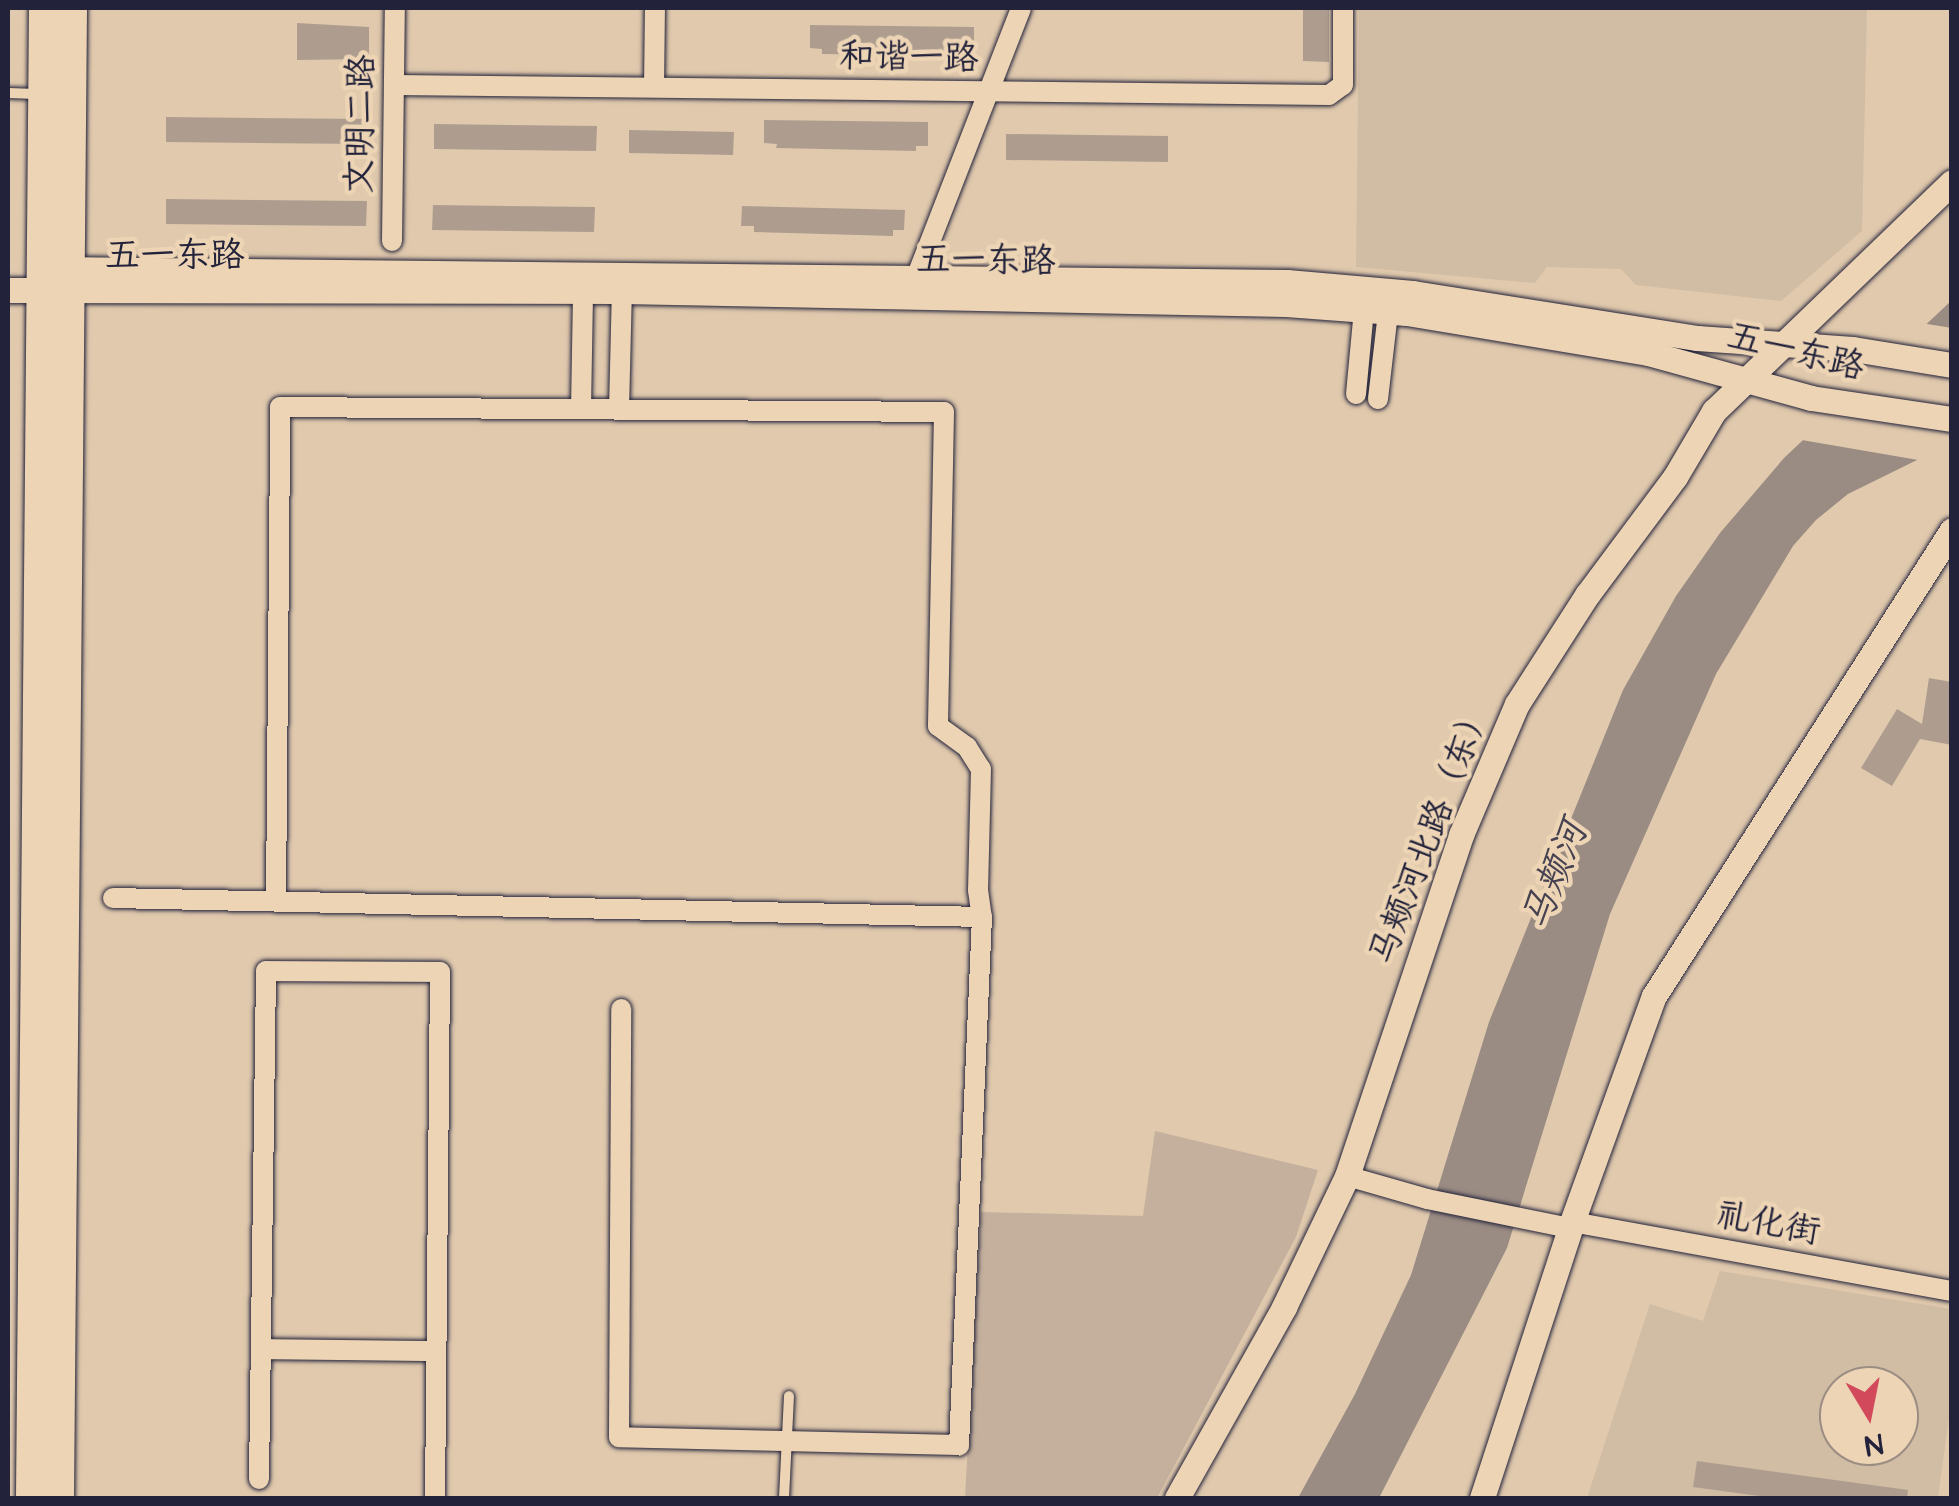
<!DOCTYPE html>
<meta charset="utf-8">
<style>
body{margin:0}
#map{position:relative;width:1959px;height:1506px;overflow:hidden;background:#e0c9ad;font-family:"Architects Daughter","LXGW WenKai TC",sans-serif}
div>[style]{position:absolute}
.built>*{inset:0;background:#d1bca4}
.green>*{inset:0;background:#c4b09c}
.water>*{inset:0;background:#9a8c83}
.pier>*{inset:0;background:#e0c9ad}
.building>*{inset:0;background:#ae9d8f}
.roads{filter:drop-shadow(0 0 2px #22223b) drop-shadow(0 0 2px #22223b)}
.service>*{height:10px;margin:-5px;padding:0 5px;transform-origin:5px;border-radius:5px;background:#ecd4b4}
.minor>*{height:20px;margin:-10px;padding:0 10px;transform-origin:10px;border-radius:10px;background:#ecd4b4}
.tertiary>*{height:25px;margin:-12.5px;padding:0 12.5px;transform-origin:12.5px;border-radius:12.5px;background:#ecd4b4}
.secondary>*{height:30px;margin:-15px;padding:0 15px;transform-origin:15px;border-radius:15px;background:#ecd4b4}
span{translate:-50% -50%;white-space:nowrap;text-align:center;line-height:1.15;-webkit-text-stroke:9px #ecd4b4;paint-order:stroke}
.street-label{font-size:35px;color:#22223b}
.water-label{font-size:38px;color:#464251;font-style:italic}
.frame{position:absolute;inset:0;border:10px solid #22223b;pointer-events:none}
.north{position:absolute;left:1819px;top:1366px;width:100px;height:100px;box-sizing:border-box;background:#ecd4b4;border:2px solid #9b8d84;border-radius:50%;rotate:170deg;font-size:28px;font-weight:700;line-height:40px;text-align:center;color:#22223b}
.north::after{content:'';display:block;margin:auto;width:35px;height:45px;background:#d1495b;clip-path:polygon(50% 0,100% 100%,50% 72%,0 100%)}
</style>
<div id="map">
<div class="built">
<div style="clip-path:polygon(1359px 8px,1867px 8px,1862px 231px,1781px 301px,1636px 285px,1621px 269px,1547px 267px,1535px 283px,1356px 267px)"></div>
<div style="clip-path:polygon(evenodd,1720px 1271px,1951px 1309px,1951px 1403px,1938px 1498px,1587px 1498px,1650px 1304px,1703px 1321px,1720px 1271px,1839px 1386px,1899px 1386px,1899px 1446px,1839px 1446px,1839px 1386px)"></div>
</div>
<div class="green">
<div style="clip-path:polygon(1155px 1131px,1318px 1170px,1296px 1237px,1157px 1498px,965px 1498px,981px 1212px,1143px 1216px)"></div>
</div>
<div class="water">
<div style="clip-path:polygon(1951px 301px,1951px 430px,1919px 459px,1848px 494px,1816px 520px,1793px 546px,1716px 674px,1610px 914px,1507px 1248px,1379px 1498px,1298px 1498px,1355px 1394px,1411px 1275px,1489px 1022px,1623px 690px,1676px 596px,1720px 533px,1784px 458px)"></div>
</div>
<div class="pier">
<div style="clip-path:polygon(1921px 323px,1952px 328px,1952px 437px,1924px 461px,1796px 439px)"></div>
</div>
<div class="building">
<div style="clip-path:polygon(1303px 8px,1329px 8px,1329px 62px,1303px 61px)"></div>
<div style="clip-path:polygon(297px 23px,369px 27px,369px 59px,297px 60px)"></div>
<div style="clip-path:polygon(810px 25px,974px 27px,974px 51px,962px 51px,962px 56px,822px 54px,822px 49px,810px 48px)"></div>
<div style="clip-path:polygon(166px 117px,367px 119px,366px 144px,166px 142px)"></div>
<div style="clip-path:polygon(764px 120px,928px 122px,928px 146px,916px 146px,916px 151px,776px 148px,777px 144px,764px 143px)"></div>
<div style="clip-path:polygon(434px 124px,597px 126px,596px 151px,434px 149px)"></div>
<div style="clip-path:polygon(629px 130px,734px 132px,733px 155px,629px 153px)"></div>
<div style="clip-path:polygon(1006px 134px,1168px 136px,1168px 162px,1006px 160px)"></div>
<div style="clip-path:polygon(166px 199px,367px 201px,366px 226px,166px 224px)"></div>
<div style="clip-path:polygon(433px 205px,595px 207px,594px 232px,432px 230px)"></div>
<div style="clip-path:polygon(742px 206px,905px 210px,904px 230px,893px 230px,893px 236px,754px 232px,754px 226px,741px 226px)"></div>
<div style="clip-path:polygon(1929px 678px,1952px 682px,1952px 745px,1920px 739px,1892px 786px,1861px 768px,1897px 709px,1922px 724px)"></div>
<div style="clip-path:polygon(1697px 1461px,1908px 1490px,1907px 1498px,1774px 1498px,1693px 1487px)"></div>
</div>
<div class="roads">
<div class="service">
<div style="left:8px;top:93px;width:29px;rotate:2deg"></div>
<div style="left:784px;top:1498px;width:102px;rotate:-87.2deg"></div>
</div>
<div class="minor">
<div style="left:394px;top:85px;width:935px;rotate:0.61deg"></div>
<div style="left:1329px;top:95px;width:17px;rotate:-36deg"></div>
<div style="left:1343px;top:85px;width:77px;rotate:-90deg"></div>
<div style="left:654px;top:87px;width:79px;rotate:-89.3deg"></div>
<div style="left:392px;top:241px;width:233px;rotate:-89.3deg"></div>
<div style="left:912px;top:288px;width:300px;rotate:-68.7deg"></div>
<div style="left:1356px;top:394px;width:85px;rotate:-84.6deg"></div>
<div style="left:1378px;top:399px;width:88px;rotate:-83.4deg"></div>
<div style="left:581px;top:409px;width:118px;rotate:-89deg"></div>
<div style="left:619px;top:410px;width:119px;rotate:-88.6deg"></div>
<div style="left:113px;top:898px;width:869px;rotate:1.25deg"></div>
<div style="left:276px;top:900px;width:493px;rotate:-89.5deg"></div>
<div style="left:280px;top:407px;width:664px;rotate:0.43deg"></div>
<div style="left:944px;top:412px;width:314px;rotate:91.1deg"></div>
<div style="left:938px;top:726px;width:36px;rotate:36deg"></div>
<div style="left:967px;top:747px;width:26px;rotate:58deg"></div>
<div style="left:981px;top:769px;width:121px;rotate:91.4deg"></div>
<div style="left:978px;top:890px;width:27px;rotate:82deg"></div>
<div style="left:982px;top:917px;width:529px;rotate:92.49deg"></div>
<div style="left:959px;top:1445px;width:340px;rotate:-178.7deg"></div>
<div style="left:619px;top:1437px;width:428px;rotate:-89.7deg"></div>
<div style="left:1347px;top:1176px;width:83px;rotate:16deg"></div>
<div style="left:1427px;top:1199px;width:146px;rotate:11.5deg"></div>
<div style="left:1572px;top:1222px;width:386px;rotate:10.3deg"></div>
<div style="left:263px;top:1349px;width:173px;rotate:0.7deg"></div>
<div style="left:259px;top:1479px;width:508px;rotate:-89.21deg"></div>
<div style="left:266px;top:971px;width:174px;rotate:0.3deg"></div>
<div style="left:440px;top:972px;width:526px;rotate:90.54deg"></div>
</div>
<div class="tertiary">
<div style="left:52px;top:269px;width:1235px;rotate:0.6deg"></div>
<div style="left:1287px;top:282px;width:126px;rotate:5deg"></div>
<div style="left:1413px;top:293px;width:288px;rotate:9deg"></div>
<div style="left:1697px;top:338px;width:156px;rotate:4deg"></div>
<div style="left:1853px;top:349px;width:100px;rotate:9.2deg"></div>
<div style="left:8px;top:290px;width:614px;rotate:0.09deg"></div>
<div style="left:622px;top:291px;width:664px;rotate:1.12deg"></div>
<div style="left:1286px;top:304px;width:121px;rotate:4.3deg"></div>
<div style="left:1407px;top:313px;width:244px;rotate:9.4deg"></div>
<div style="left:1648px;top:353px;width:169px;rotate:15.4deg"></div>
<div style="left:1811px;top:398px;width:143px;rotate:8.5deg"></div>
<div style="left:1177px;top:1498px;width:219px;rotate:-60.7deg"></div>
<div style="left:1284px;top:1307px;width:145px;rotate:-64.3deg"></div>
<div style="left:1347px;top:1176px;width:360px;rotate:-71.5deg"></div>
<div style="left:1461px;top:835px;width:142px;rotate:-66.9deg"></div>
<div style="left:1517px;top:704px;width:130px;rotate:-57.3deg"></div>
<div style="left:1587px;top:595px;width:147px;rotate:-53.3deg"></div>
<div style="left:1675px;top:477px;width:77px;rotate:-59.4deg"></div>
<div style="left:1714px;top:411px;width:330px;rotate:-43.9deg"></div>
<div style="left:1482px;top:1498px;width:290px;rotate:-71.9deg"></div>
<div style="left:1572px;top:1222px;width:240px;rotate:-70.1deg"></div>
<div style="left:1654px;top:996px;width:553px;rotate:-57.4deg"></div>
</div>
<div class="secondary">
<div style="left:31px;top:1498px;width:1490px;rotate:-89.5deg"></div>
<div style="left:59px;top:1498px;width:1490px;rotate:-89.5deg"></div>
</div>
</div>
<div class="street-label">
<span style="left:909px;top:58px;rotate:1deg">和谐一路</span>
<span style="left:361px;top:124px;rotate:-89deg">文明二路</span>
<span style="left:175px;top:256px">五一东路</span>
<span style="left:986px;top:261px;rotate:1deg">五一东路</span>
<span style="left:1796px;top:352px;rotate:14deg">五一东路</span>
<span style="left:1431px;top:833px;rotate:-69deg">马颊河北路（东）</span>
<span style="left:1768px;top:1224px;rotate:10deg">礼化街</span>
</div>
<div class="water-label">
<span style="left:1556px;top:876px;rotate:-68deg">马颊河</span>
</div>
<div class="frame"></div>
<div class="north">N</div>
</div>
